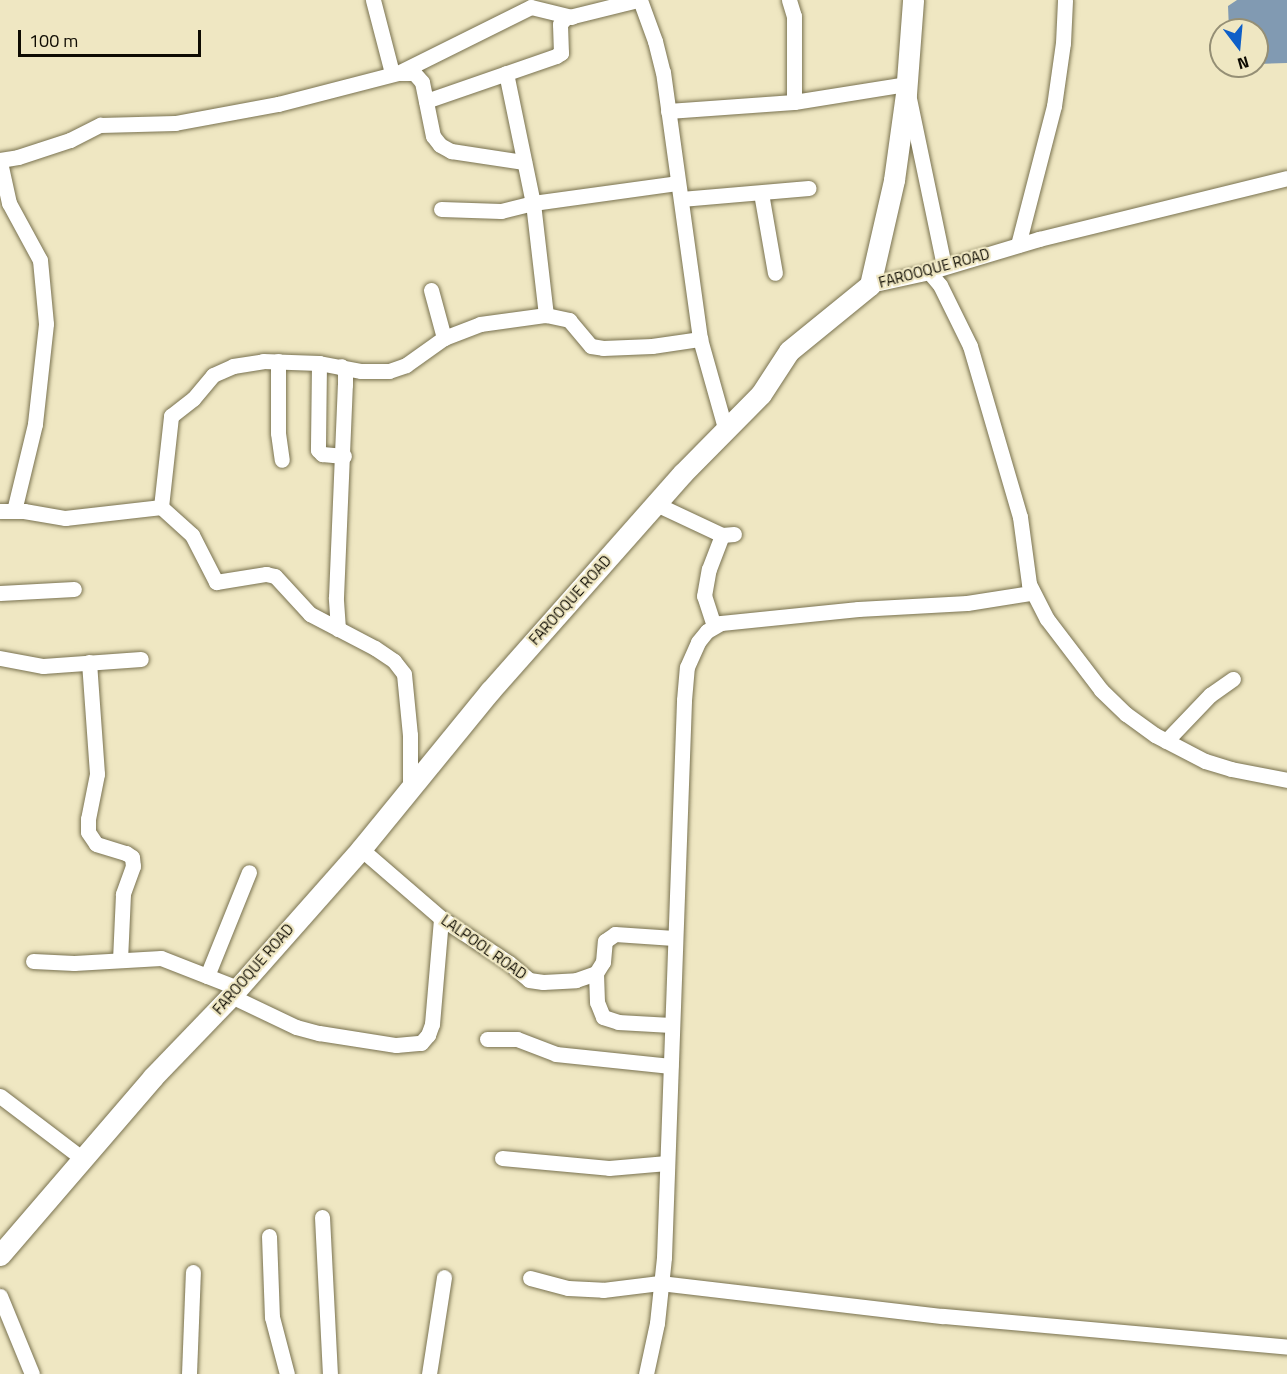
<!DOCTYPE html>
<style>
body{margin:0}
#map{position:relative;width:1287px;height:1374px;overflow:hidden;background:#efe7c2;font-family:"Titillium Web",sans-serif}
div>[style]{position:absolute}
.water>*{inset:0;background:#819ab2}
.roads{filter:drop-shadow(0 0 2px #797250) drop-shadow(0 0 2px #797250)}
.street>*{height:15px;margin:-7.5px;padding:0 7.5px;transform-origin:7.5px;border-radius:7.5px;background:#fff}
.secondary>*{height:21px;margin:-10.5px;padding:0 10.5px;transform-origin:10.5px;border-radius:10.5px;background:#fff}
span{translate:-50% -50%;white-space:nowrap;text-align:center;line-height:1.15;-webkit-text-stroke:4.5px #efe7c2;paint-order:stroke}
.street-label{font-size:15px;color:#0e0b02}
.north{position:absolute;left:1209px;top:18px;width:60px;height:60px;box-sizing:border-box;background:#efe7c2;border:2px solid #958f75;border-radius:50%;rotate:164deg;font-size:16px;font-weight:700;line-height:24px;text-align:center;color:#0e0b02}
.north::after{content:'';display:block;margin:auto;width:21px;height:27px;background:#0e5fc8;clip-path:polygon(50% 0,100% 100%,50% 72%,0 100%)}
.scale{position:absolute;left:18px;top:30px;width:183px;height:27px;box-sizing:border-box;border:3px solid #0e0b02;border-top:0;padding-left:8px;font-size:18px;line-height:21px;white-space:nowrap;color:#0e0b02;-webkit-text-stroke:4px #efe7c2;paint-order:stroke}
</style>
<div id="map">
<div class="water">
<div style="clip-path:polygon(1237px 0,1287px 0,1287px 63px,1257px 64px,1257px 30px,1229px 30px,1228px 6px)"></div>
</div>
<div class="roads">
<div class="street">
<div style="left:373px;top:0;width:75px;rotate:75.4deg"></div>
<div style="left:640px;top:0;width:44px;rotate:69.9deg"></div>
<div style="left:655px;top:41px;width:32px;rotate:76deg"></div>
<div style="left:663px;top:72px;width:270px;rotate:82.1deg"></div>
<div style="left:700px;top:339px;width:92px;rotate:74.3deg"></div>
<div style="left:789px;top:0;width:17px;rotate:73deg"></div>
<div style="left:794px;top:16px;width:86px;rotate:90deg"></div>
<div style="left:400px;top:72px;width:146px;rotate:-26.4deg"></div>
<div style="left:531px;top:7px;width:42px;rotate:13.7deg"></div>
<div style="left:506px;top:73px;width:133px;rotate:78.3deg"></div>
<div style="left:533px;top:203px;width:113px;rotate:83.4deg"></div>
<div style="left:426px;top:101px;width:138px;rotate:-19.1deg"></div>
<div style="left:556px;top:56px;width:6px;rotate:-31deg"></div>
<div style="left:561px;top:53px;width:29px;rotate:-92deg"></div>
<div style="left:560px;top:24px;width:8px;rotate:-50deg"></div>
<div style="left:565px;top:18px;width:75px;rotate:-13.9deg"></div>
<div style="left:668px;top:111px;width:126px;rotate:-4.1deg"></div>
<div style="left:794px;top:102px;width:113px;rotate:-9.1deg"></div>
<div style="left:906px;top:84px;width:186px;rotate:78.2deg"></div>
<div style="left:0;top:160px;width:18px;rotate:-9deg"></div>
<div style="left:18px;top:157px;width:55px;rotate:-18.1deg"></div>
<div style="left:70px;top:140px;width:34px;rotate:-27deg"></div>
<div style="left:100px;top:125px;width:75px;rotate:-1.5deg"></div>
<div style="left:175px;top:123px;width:105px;rotate:-10.5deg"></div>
<div style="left:278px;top:104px;width:124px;rotate:-14.5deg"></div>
<div style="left:398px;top:73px;width:16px"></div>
<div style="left:414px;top:73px;width:12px;rotate:48deg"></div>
<div style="left:422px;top:82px;width:55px;rotate:78.5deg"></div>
<div style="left:433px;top:136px;width:11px;rotate:52deg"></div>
<div style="left:440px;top:145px;width:13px;rotate:29deg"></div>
<div style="left:451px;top:151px;width:74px;rotate:8.6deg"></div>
<div style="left:0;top:162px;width:42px;rotate:77.6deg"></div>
<div style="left:9px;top:203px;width:65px;rotate:61.5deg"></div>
<div style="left:40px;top:260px;width:64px;rotate:84.6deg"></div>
<div style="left:46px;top:324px;width:101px;rotate:96.3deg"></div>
<div style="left:35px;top:424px;width:89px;rotate:103.6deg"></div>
<div style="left:761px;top:193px;width:81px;rotate:80.1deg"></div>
<div style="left:681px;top:199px;width:128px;rotate:-4.9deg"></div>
<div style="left:441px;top:209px;width:60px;rotate:1.9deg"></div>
<div style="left:501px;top:211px;width:33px;rotate:-14deg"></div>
<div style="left:533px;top:203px;width:145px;rotate:-7.9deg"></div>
<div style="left:1018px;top:245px;width:144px;rotate:-75.5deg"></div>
<div style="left:1054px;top:106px;width:64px;rotate:-81.9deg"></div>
<div style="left:1063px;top:43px;width:43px;rotate:-87.3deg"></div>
<div style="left:929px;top:272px;width:17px;rotate:50deg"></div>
<div style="left:940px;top:285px;width:68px;rotate:63.8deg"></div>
<div style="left:970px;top:346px;width:178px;rotate:73.7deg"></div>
<div style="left:1020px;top:517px;width:68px;rotate:82.3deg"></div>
<div style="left:1029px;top:584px;width:39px;rotate:63deg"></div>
<div style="left:1047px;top:619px;width:89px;rotate:52.7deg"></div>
<div style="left:1101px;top:690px;width:35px;rotate:44deg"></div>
<div style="left:1126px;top:714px;width:36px;rotate:36deg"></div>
<div style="left:1155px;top:735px;width:56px;rotate:27.5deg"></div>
<div style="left:1205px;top:761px;width:27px;rotate:17deg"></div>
<div style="left:1231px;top:769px;width:57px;rotate:11.1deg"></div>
<div style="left:870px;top:285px;width:60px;rotate:-12.4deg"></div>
<div style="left:929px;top:272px;width:115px;rotate:-16.7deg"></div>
<div style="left:1039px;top:239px;width:255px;rotate:-13.8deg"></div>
<div style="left:431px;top:290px;width:50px;rotate:74.8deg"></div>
<div style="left:444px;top:338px;width:39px;rotate:-21deg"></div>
<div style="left:480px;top:324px;width:67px;rotate:-7.8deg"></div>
<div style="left:546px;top:315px;width:24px;rotate:12deg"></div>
<div style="left:569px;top:320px;width:34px;rotate:50deg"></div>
<div style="left:591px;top:346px;width:12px;rotate:9deg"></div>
<div style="left:603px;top:348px;width:49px;rotate:-2.3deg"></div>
<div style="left:652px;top:346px;width:49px;rotate:-8.3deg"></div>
<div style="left:278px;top:361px;width:72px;rotate:90deg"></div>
<div style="left:278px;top:433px;width:27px;rotate:82deg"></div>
<div style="left:319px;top:363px;width:87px;rotate:90.7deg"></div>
<div style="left:318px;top:450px;width:6px;rotate:45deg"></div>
<div style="left:322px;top:454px;width:22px;rotate:5deg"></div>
<div style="left:656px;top:504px;width:73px;rotate:25.2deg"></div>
<div style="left:722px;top:535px;width:12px;rotate:-5deg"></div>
<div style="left:161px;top:507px;width:92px;rotate:-83.7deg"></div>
<div style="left:171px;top:416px;width:28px;rotate:-38deg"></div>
<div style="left:193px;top:399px;width:31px;rotate:-50deg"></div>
<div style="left:213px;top:375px;width:22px;rotate:-24deg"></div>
<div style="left:233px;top:366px;width:30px;rotate:-9deg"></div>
<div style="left:263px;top:361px;width:56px;rotate:2deg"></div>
<div style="left:319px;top:363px;width:43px;rotate:10.8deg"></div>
<div style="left:361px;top:371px;width:28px"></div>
<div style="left:389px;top:371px;width:18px;rotate:-19deg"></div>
<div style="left:406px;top:365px;width:47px;rotate:-35.4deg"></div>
<div style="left:0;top:511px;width:24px"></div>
<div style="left:24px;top:511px;width:42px;rotate:9.7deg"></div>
<div style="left:65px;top:518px;width:97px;rotate:-6.5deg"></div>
<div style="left:161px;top:507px;width:42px;rotate:42.1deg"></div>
<div style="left:192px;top:535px;width:53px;rotate:62.9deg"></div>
<div style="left:216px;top:582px;width:51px;rotate:-9.1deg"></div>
<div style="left:266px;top:574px;width:9px;rotate:13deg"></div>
<div style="left:275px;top:576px;width:52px;rotate:47.4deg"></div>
<div style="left:310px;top:614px;width:73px;rotate:27.6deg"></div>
<div style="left:375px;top:648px;width:23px;rotate:34deg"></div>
<div style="left:394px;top:661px;width:16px;rotate:52deg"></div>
<div style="left:404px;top:674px;width:61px;rotate:84.4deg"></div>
<div style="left:410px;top:735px;width:56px;rotate:90deg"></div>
<div style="left:0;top:593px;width:74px;rotate:-3.1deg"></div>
<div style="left:714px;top:626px;width:32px;rotate:-108deg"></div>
<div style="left:704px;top:596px;width:27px;rotate:-80deg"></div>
<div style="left:709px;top:569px;width:36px;rotate:-69deg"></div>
<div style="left:338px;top:629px;width:32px;rotate:-94deg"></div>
<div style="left:336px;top:597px;width:212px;rotate:-87.6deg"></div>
<div style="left:345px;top:385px;width:13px;rotate:-90deg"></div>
<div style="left:345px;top:372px;width:7px;rotate:-124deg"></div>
<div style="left:0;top:658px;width:44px;rotate:10.5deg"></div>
<div style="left:43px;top:666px;width:98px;rotate:-4.1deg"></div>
<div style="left:89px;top:662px;width:112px;rotate:85.9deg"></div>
<div style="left:97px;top:774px;width:46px;rotate:101.3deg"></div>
<div style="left:88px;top:819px;width:13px;rotate:90deg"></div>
<div style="left:88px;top:832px;width:14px;rotate:56deg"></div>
<div style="left:96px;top:844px;width:31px;rotate:17deg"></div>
<div style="left:126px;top:853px;width:7px;rotate:34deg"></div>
<div style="left:132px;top:857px;width:9px;rotate:84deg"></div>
<div style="left:133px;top:866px;width:30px;rotate:110deg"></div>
<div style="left:123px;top:894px;width:66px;rotate:92.6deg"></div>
<div style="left:1166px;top:741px;width:64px;rotate:-46.3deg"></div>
<div style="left:1210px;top:695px;width:28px;rotate:-35deg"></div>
<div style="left:361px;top:849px;width:106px;rotate:40.8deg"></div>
<div style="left:441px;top:918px;width:82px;rotate:33.5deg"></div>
<div style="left:509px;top:963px;width:26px;rotate:40deg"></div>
<div style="left:529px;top:980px;width:14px;rotate:8deg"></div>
<div style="left:543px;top:982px;width:33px;rotate:-3deg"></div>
<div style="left:576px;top:980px;width:21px;rotate:-19deg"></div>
<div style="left:596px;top:973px;width:13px;rotate:-58deg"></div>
<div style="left:603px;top:962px;width:21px;rotate:-85deg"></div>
<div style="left:605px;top:941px;width:12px;rotate:-35deg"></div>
<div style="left:615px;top:934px;width:59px;rotate:3.9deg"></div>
<div style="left:33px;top:961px;width:41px;rotate:2.8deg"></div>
<div style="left:74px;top:963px;width:87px;rotate:-3.3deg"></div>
<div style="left:161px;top:958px;width:83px;rotate:21.3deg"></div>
<div style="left:596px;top:973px;width:29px;rotate:88deg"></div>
<div style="left:597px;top:1002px;width:16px;rotate:68deg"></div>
<div style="left:603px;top:1017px;width:16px;rotate:18deg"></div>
<div style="left:618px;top:1022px;width:53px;rotate:3.2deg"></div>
<div style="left:207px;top:976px;width:112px;rotate:-68deg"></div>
<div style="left:231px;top:996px;width:72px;rotate:25.5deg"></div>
<div style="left:296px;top:1027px;width:24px;rotate:15deg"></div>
<div style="left:319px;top:1033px;width:78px;rotate:8.9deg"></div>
<div style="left:396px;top:1045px;width:25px;rotate:-5deg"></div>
<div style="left:421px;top:1043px;width:11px;rotate:-49deg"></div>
<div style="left:428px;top:1035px;width:12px;rotate:-70deg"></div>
<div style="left:432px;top:1024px;width:106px;rotate:-85.1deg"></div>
<div style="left:487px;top:1039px;width:30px"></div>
<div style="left:517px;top:1039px;width:42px;rotate:21deg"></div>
<div style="left:556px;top:1054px;width:115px;rotate:6deg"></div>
<div style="left:0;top:1096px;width:104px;rotate:37.2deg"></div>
<div style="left:502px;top:1158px;width:107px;rotate:5.3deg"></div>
<div style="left:609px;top:1168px;width:58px;rotate:-4.9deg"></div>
<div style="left:322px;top:1217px;width:157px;rotate:87.1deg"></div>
<div style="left:269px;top:1236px;width:81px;rotate:87.9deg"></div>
<div style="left:272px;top:1317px;width:59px;rotate:75.3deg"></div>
<div style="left:530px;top:1278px;width:39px;rotate:15deg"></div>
<div style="left:568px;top:1288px;width:35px;rotate:3deg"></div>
<div style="left:603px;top:1290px;width:57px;rotate:-7deg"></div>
<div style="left:660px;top:1283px;width:285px;rotate:6.7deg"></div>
<div style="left:943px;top:1316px;width:345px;rotate:5.1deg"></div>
<div style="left:0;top:1296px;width:84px;rotate:67.7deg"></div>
<div style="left:189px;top:1374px;width:102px;rotate:-87.8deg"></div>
<div style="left:429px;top:1374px;width:98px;rotate:-81.2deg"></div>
<div style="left:646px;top:1374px;width:52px;rotate:-77.8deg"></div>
<div style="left:657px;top:1323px;width:66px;rotate:-83.9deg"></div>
<div style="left:664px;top:1257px;width:557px;rotate:-87.94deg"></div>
<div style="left:684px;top:700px;width:33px;rotate:-85deg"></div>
<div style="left:687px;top:667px;width:27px;rotate:-66deg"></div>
<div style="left:698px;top:642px;width:14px;rotate:-51deg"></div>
<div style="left:707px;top:631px;width:16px;rotate:-30deg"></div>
<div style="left:721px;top:623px;width:138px;rotate:-5.8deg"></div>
<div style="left:858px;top:609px;width:109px;rotate:-3.2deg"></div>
<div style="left:967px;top:603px;width:65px;rotate:-8.9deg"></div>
</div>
<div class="secondary">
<div style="left:0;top:1255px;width:235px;rotate:-49.3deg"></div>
<div style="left:153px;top:1077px;width:112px;rotate:-46.1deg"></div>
<div style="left:231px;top:996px;width:196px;rotate:-48.5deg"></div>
<div style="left:361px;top:849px;width:204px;rotate:-50.8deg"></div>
<div style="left:490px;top:691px;width:290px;rotate:-48.5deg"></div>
<div style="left:682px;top:474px;width:112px;rotate:-45.4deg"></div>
<div style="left:761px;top:394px;width:51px;rotate:-56.9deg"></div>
<div style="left:789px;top:351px;width:104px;rotate:-39.2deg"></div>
<div style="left:870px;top:285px;width:108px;rotate:-77.1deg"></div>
<div style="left:894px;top:180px;width:87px;rotate:-82.1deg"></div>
<div style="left:906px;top:94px;width:94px;rotate:-85.7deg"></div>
</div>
</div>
<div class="street-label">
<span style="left:934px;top:268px;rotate:-15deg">FAROOQUE ROAD</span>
<span style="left:570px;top:600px;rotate:-48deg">FAROOQUE ROAD</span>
<span style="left:484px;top:947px;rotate:35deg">LALPOOL ROAD</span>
<span style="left:253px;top:969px;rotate:-49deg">FAROOQUE ROAD</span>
</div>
<div class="north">N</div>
<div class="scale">100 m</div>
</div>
